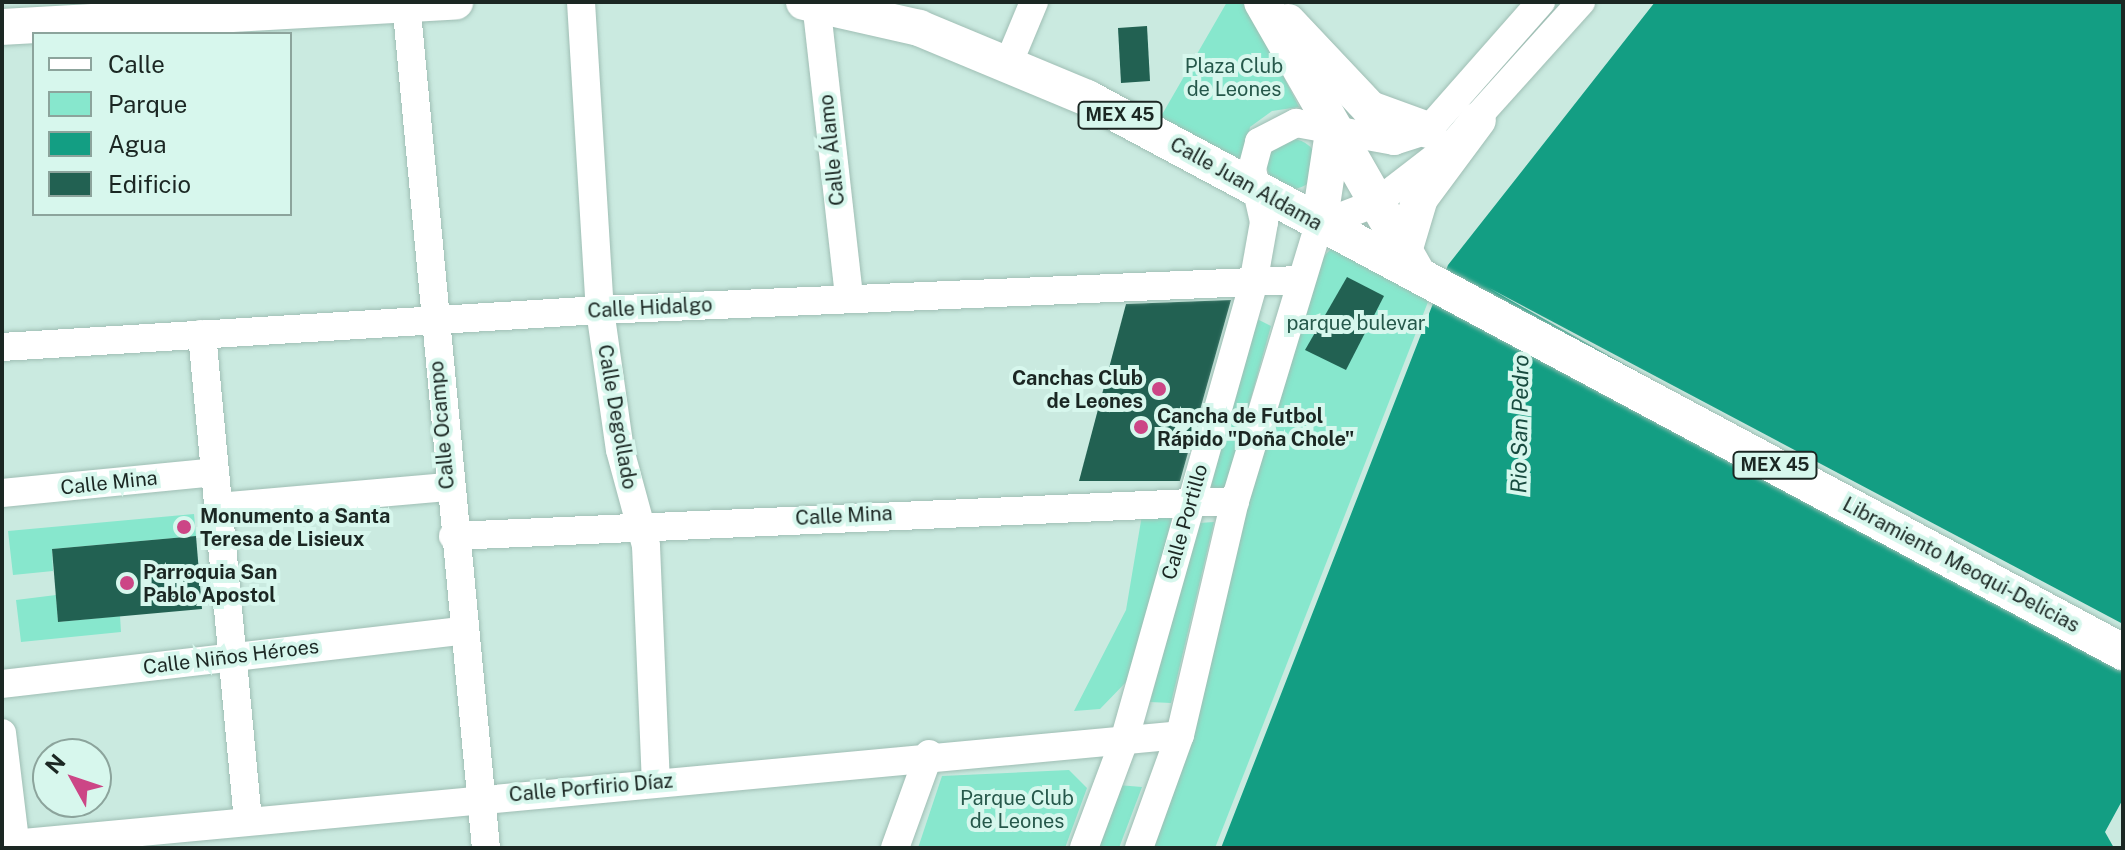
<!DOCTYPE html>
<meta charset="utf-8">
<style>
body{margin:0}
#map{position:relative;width:2125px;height:850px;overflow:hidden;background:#caeae0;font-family:"Public Sans",sans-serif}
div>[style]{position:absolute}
.green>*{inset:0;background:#87e7cd}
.round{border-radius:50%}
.water>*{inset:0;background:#139e83}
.building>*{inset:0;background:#226152}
.roads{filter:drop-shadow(0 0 2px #9fbeb4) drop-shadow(0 0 2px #9fbeb4)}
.minor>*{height:28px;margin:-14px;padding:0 14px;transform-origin:14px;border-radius:14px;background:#fff}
.major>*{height:36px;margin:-18px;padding:0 18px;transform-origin:18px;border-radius:18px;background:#fff}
.dots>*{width:22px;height:22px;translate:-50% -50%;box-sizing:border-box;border:4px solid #d7f7ed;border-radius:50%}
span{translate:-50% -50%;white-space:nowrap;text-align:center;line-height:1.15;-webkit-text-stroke:8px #d7f7ed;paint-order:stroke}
.shield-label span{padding:2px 6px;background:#d7f7ed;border:2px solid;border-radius:6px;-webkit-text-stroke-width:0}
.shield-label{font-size:18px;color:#1b2723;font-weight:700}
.park-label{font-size:20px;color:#26584b}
.street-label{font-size:20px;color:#1b2723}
.poi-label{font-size:20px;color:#1b2723;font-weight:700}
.right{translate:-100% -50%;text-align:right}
.left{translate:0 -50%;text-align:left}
.water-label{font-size:22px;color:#184b3f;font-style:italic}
.frame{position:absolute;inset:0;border:4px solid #1b2723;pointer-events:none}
.legend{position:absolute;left:32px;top:32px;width:260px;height:184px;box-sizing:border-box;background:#d7f7ed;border:2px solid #8ca49c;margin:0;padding:10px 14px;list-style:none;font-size:24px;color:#1b2723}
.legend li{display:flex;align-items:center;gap:16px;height:40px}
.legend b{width:40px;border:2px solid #8ca49c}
.north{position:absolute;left:32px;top:738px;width:80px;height:80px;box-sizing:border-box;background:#d7f7ed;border:2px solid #8ca49c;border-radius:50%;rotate:310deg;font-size:22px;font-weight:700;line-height:32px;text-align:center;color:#1b2723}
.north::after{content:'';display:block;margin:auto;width:28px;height:36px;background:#cc4686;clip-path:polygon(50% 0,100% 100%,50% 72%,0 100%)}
</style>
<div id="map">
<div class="green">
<div style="clip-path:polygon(1227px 2px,1246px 2px,1299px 107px,1272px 111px,1250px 127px,1242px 174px,1156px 125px)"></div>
<div class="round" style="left:1267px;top:139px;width:50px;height:50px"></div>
<div style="clip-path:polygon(1333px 247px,1433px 289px,1215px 848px,1141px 848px,1311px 269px)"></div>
<div style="clip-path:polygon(1255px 318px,1271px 326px,1225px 491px,1211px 487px)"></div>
<div style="clip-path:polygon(1175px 507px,1130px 678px,1100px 709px,1074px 711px,1126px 610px,1143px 509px)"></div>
<div style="clip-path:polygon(194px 514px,196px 536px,52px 549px,53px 571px,13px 575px,8px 531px)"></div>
<div style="clip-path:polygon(1214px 522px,1171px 703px,1150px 702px,1199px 523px)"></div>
<div style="clip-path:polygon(56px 595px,58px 622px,120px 616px,121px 632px,21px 642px,16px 600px)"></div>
<div style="clip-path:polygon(1069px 770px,1087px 788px,1065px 848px,918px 848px,942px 776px)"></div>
<div style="clip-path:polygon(1118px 785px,1142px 787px,1119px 848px,1095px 848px)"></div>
</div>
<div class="water">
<div style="clip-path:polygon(1655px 2px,2123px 2px,2123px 624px,1489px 288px,2123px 646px,2123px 799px,2105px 832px,2114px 848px,1221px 848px,1448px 265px)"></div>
</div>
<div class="building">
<div style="clip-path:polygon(1147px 26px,1150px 81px,1121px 83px,1118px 28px)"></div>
<div style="clip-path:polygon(1347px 277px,1384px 296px,1346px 370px,1305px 350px)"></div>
<div style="clip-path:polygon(1231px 300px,1180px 481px,1079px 481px,1126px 304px)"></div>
<div style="clip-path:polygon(196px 536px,202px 609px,58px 622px,52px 549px)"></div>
</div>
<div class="roads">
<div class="minor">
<div style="left:406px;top:2px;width:850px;rotate:84.6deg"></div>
<div style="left:581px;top:2px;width:309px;rotate:86.5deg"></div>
<div style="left:600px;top:310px;width:141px;rotate:81.9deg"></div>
<div style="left:620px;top:450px;width:99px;rotate:74.8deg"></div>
<div style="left:646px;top:546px;width:236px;rotate:87.6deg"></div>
<div style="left:816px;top:2px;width:298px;rotate:83.6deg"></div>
<div style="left:1009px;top:62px;width:65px;rotate:-67.4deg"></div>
<div style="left:202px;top:334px;width:487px;rotate:84.6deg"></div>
<div style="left:2px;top:347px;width:599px;rotate:-3.54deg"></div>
<div style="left:600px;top:310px;width:700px;rotate:-2.46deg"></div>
<div style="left:2px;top:493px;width:214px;rotate:-5.6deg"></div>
<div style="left:218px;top:507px;width:230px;rotate:-5deg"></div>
<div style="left:453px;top:536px;width:783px;rotate:-2.56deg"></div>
<div style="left:2px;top:684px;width:461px;rotate:-6.6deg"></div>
<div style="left:2px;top:733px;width:116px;rotate:83.1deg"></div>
<div style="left:2px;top:845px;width:1183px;rotate:-5.33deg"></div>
<div style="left:895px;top:848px;width:100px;rotate:-70.1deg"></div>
<div style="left:1084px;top:848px;width:114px;rotate:-69.5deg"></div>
<div style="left:1124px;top:741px;width:475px;rotate:-74.2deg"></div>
<div style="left:1253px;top:284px;width:63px;rotate:-79.9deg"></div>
<div style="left:1264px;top:222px;width:54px;rotate:-102.8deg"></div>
<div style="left:1252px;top:169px;width:28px;rotate:-75deg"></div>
<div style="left:1259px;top:142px;width:42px;rotate:-27.2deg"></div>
<div style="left:1296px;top:123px;width:100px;rotate:10.4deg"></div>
<div style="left:1394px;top:141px;width:36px;rotate:-18deg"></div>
<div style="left:1428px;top:130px;width:171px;rotate:-48.6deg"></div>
<div style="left:1139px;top:848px;width:120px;rotate:-70.1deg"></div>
<div style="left:1180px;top:735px;width:240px;rotate:-76.8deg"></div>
<div style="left:1235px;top:501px;width:288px;rotate:-73.1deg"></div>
<div style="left:1319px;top:225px;width:61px;rotate:-21.1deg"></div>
<div style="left:1376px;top:203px;width:98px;rotate:-37.6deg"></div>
<div style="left:1454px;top:143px;width:190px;rotate:-48deg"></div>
</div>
<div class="major">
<div style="left:804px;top:2px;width:118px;rotate:12.7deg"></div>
<div style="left:919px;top:28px;width:182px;rotate:22.6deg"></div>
<div style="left:1087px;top:98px;width:1175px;rotate:28.14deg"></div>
<div style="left:1262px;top:2px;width:312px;rotate:60.2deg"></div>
<div style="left:1288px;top:22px;width:120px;rotate:46.7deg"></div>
<div style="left:1370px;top:109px;width:62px;rotate:19.9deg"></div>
<div style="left:2px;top:27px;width:454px;rotate:-3.2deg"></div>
<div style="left:1319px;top:225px;width:94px;rotate:-81.4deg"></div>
<div style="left:1405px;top:248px;width:52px;rotate:-73.3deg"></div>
<div style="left:1420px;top:198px;width:97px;rotate:-53.4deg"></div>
</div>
</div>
<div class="dots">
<div style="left:1159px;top:389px;background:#cc4686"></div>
<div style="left:1141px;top:427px;background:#cc4686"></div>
<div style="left:184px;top:527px;background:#cc4686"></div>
<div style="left:127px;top:583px;background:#cc4686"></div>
</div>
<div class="shield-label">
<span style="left:1120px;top:115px">MEX 45</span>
<span style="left:1775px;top:465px">MEX 45</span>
</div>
<div class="park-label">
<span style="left:1234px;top:78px">Plaza Club<br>de Leones</span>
<span style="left:1356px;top:323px">parque bulevar</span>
<span style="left:1017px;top:810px">Parque Club<br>de Leones</span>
</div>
<div class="street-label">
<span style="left:832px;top:150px;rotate:-96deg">Calle Álamo</span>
<span style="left:1246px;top:184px;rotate:29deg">Calle Juan Aldama</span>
<span style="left:650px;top:308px;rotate:-3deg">Calle Hidalgo</span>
<span style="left:617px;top:417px;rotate:80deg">Calle Degollado</span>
<span style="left:442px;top:425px;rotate:-95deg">Calle Ocampo</span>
<span style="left:109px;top:483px;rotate:-6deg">Calle Mina</span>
<span style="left:844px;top:516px;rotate:-3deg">Calle Mina</span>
<span style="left:1185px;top:522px;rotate:-74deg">Calle Portillo</span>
<span style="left:1961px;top:565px;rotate:28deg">Libramiento Meoqui-Delicias</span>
<span style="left:231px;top:657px;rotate:-7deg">Calle Niños Héroes</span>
<span style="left:591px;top:788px;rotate:-5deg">Calle Porfirio Díaz</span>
</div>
<div class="poi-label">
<span class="right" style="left:1143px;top:390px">Canchas Club<br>de Leones</span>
<span class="left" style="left:1157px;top:428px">Cancha de Futbol<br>Rápido "Doña Chole"</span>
<span class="left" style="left:200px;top:528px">Monumento a Santa<br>Teresa de Lisieux</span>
<span class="left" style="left:143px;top:584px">Parroquia San<br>Pablo Apostol</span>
</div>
<div class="water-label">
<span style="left:1520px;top:424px;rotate:-89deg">Rio San Pedro</span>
</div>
<div class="frame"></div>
<ul class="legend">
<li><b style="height:10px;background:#fff"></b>Calle</li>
<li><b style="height:22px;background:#87e7cd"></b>Parque</li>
<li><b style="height:22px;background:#139e83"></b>Agua</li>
<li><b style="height:22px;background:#226152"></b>Edificio</li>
</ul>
<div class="north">N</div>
</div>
